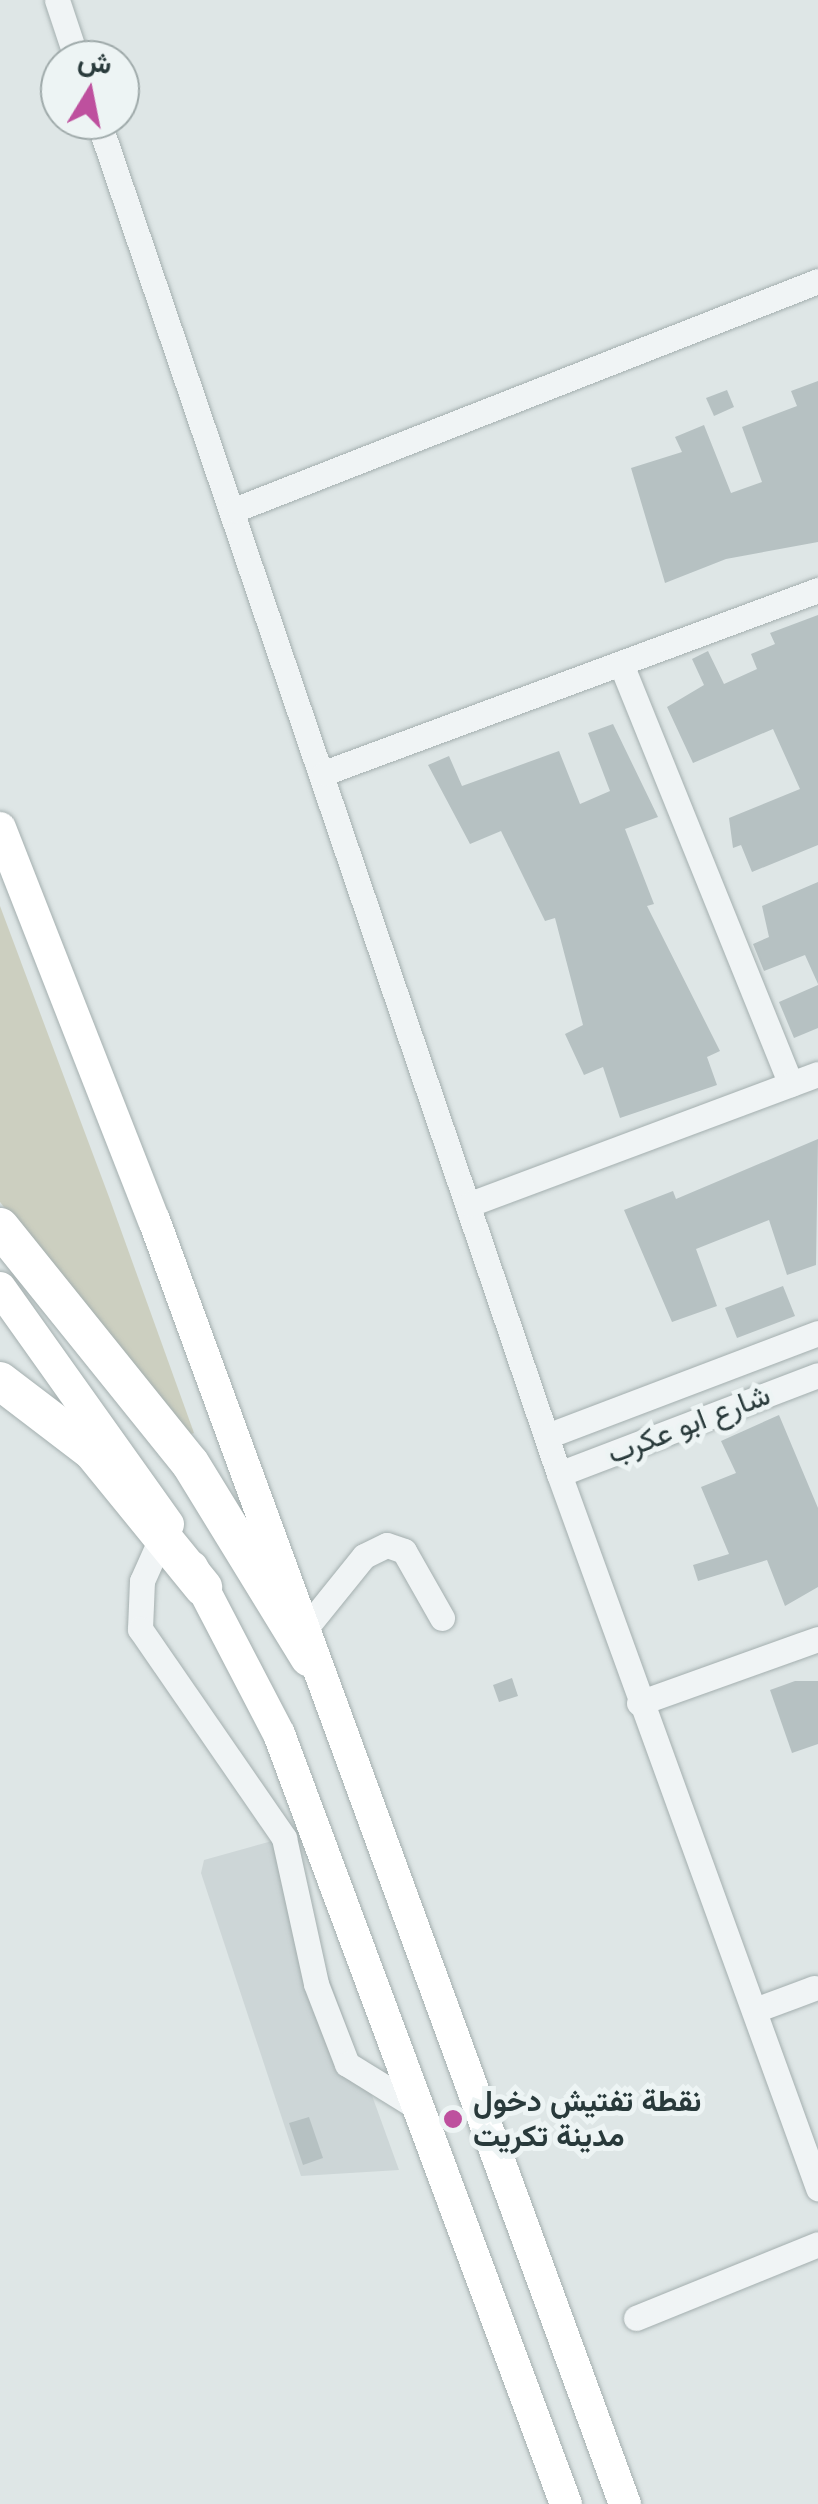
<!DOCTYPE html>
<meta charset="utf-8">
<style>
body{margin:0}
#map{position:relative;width:818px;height:2504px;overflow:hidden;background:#dee6e6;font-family:"Nunito Sans",Vazirmatn,sans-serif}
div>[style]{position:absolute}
.built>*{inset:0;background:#cdd6d7}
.green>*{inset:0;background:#cccfc0}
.building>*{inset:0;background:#b6c1c2}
.roads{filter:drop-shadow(0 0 2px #a4afaf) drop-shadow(0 0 2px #a4afaf)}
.minor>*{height:25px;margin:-12.5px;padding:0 12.5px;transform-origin:12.5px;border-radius:12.5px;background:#f0f4f5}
.major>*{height:32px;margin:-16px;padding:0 16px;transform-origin:16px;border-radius:16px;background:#fff}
.highway>*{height:38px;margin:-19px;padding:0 19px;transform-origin:19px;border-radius:19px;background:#fff}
.dots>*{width:28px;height:28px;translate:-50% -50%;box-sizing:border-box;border:5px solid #edf4f4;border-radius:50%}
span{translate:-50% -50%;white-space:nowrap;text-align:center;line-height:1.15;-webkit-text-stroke:10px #edf4f4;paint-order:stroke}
.street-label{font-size:30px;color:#293a3b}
.poi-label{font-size:30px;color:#293a3b;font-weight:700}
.left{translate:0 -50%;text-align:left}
.north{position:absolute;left:40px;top:40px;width:100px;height:100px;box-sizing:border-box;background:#edf4f4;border:2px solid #9faaaa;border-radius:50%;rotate:10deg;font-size:28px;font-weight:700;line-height:40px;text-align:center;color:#293a3b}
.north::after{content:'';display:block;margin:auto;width:35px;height:45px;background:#be509e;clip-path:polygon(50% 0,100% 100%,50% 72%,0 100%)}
</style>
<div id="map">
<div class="built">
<div style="clip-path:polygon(279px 1839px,399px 2170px,301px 2176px,201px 1873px,204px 1860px)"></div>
</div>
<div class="green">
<div style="clip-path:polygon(0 906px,109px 1197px,194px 1433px,181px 1438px,0 1202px)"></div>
</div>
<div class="building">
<div style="clip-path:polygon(818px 381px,818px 542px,726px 559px,665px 583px,631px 468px,682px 452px,675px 437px,704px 425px,731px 493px,762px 482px,742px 427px,797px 406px,791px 391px)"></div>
<div style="clip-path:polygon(727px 390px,734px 407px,714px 416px,706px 398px)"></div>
<div style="clip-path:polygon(818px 615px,818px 845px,752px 872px,741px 845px,733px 848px,729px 818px,800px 789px,773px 729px,693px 763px,667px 707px,704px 685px,692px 659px,708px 651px,724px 684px,757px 669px,751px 654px,775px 644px,770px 633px)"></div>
<div style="clip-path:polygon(613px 724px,658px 817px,625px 829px,654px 904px,647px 906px,720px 1051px,707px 1057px,717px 1085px,620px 1118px,603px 1067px,584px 1075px,565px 1034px,583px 1025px,555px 918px,545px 921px,501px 831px,470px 844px,428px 765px,449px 756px,462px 786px,559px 751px,580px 804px,610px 791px,588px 733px)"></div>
<div style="clip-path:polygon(818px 882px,818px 984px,805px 955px,764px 971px,753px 944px,769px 937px,762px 906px)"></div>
<div style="clip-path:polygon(818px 985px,818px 1028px,794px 1038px,779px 1002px)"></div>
<div style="clip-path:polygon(818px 1139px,816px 1265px,787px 1275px,769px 1220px,696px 1249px,717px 1306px,672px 1322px,624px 1210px,673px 1191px,676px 1199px)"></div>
<div style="clip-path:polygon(783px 1286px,795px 1316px,737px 1338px,725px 1308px)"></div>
<div style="clip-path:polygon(779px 1415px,818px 1508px,818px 1587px,785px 1606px,767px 1560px,698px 1581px,693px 1565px,729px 1554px,701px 1487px,736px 1473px,721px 1441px)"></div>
<div style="clip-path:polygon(512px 1678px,518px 1696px,499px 1702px,493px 1685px)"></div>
<div style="clip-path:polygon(795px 1681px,818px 1681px,818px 1744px,792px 1753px,770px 1690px)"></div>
<div style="clip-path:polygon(309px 2117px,323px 2158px,303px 2165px,289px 2123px)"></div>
</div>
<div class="roads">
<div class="minor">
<div style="left:57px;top:0;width:63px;rotate:71.6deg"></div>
<div style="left:98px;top:120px;width:1430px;rotate:71.2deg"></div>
<div style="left:559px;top:1474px;width:760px;rotate:70.06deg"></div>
<div style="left:234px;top:510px;width:627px;rotate:-21.41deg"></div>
<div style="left:621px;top:664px;width:453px;rotate:68deg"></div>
<div style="left:324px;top:773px;width:527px;rotate:-20.33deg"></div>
<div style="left:470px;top:1204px;width:371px;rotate:-20.5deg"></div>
<div style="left:547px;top:1436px;width:290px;rotate:-20.8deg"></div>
<div style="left:559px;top:1474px;width:277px;rotate:-20.9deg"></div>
<div style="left:162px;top:1536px;width:49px;rotate:114deg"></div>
<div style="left:142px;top:1581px;width:48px;rotate:92.4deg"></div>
<div style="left:140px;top:1629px;width:254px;rotate:55.4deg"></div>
<div style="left:284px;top:1838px;width:149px;rotate:77.6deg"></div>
<div style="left:316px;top:1984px;width:86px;rotate:68.8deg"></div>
<div style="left:347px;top:2064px;width:86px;rotate:31.7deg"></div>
<div style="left:301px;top:1634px;width:100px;rotate:-51.1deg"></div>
<div style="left:364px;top:1556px;width:25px;rotate:-26deg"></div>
<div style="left:387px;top:1545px;width:18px;rotate:19deg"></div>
<div style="left:404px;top:1551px;width:77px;rotate:60.4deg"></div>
<div style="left:639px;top:1703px;width:190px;rotate:-19.7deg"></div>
<div style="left:755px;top:2010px;width:63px;rotate:-20.4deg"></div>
<div style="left:636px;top:2318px;width:196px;rotate:-22.1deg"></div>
</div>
<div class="major">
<div style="left:0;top:828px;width:421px;rotate:68.6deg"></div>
<div style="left:154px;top:1220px;width:1368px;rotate:69.86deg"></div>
<div style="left:0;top:1288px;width:290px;rotate:54.6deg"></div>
<div style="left:192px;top:1567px;width:188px;rotate:62.5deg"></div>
<div style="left:279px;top:1734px;width:822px;rotate:69.56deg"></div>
</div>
<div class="highway">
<div style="left:0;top:1227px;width:303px;rotate:51.2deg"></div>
<div style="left:190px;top:1463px;width:228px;rotate:58.5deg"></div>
<div style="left:0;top:1381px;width:116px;rotate:37.3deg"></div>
<div style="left:92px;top:1451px;width:176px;rotate:50.8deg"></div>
</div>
</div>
<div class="dots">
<div style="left:453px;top:2119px;background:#be509e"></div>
</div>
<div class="street-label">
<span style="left:689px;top:1425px;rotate:-21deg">شارع ابو عكرب</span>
</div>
<div class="poi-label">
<span class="left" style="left:473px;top:2119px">نقطة تفتيش دخول<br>مدينة تكريت</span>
</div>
<div class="north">ش</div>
</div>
